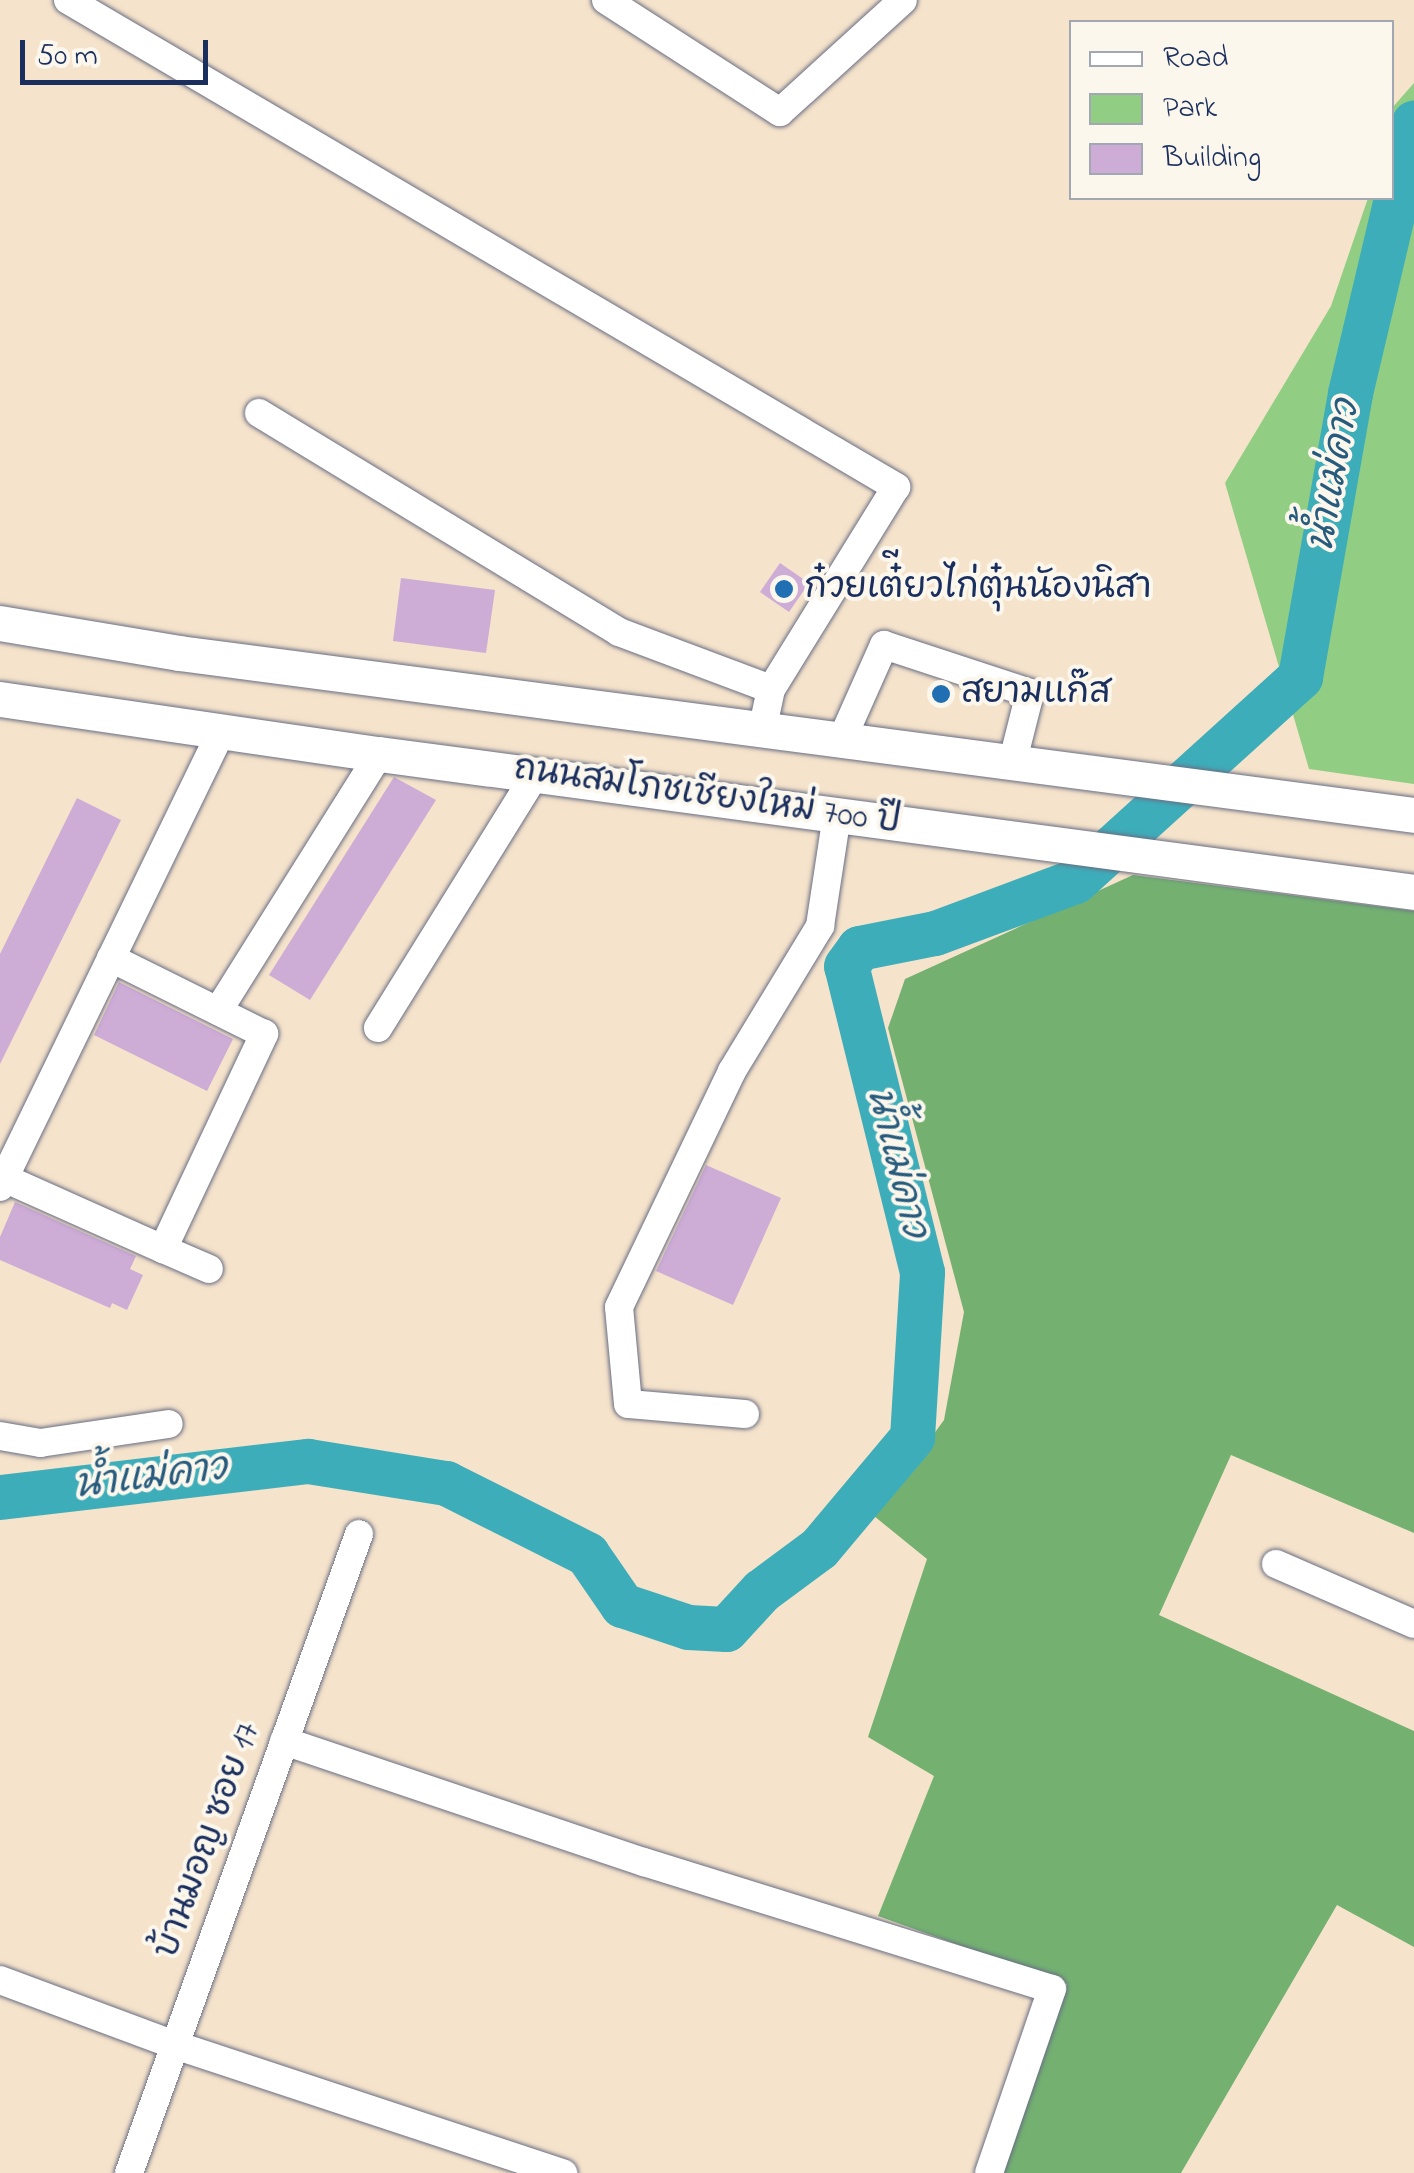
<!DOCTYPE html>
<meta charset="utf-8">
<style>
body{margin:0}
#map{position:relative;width:1414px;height:2173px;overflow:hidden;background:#f6e3cb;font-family:"Indie Flower","Playpen Sans Thai",sans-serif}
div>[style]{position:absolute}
.green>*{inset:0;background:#91ce83}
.forest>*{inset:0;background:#74b171}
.river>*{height:45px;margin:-22.5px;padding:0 22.5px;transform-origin:22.5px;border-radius:22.5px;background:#3eadba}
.building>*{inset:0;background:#cdacd6}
.roads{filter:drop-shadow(0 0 2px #686e84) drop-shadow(0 0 2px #686e84)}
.minor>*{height:28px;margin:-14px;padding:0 14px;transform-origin:14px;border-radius:14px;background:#fff}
.major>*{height:35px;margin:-17.5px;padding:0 17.5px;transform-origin:17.5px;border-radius:17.5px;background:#fff}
.dots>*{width:28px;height:28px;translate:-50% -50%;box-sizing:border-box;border:5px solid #fbf7ec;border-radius:50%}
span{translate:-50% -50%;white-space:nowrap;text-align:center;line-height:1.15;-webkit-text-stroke:8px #fbf7ec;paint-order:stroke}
.poi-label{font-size:35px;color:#1b2f5e}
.left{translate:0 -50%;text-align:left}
.street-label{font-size:35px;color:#1b2f5e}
.water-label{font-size:38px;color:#275b7e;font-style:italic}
.legend{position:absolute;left:1069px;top:20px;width:325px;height:180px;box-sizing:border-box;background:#fbf7ec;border:2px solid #a1a7b3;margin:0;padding:12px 18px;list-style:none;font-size:30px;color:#1b2f5e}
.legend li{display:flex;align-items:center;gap:20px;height:50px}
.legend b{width:50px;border:2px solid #a1a7b3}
.scale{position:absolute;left:20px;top:40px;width:188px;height:45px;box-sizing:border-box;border:5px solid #1b2f5e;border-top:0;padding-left:12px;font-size:30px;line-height:35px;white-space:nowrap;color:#1b2f5e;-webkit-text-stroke:8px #fbf7ec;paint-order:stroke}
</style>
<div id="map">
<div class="green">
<div style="clip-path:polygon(1414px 83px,1414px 784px,1309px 769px,1225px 483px,1331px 306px,1368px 198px,1392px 198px,1392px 108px)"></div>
</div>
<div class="forest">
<div style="clip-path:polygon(1133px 875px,1414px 911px,1414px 1533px,1231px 1455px,1159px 1615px,1414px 1731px,1414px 1947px,1337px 1905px,1181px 2173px,1001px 2173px,1067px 1984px,878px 1916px,934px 1776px,868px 1737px,927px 1559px,874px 1516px,944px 1420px,964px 1312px,888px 1028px,905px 979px)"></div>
</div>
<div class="river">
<div style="left:0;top:1497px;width:310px;rotate:-6.7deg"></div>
<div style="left:308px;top:1461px;width:140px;rotate:9.1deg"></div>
<div style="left:446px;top:1483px;width:158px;rotate:26.7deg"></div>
<div style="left:587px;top:1554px;width:62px;rotate:55.5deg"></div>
<div style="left:622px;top:1605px;width:70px;rotate:18.4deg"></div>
<div style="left:688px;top:1627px;width:38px;rotate:3deg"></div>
<div style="left:726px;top:1629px;width:52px;rotate:-47.4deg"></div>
<div style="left:761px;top:1591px;width:72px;rotate:-36.6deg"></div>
<div style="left:819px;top:1548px;width:145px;rotate:-50deg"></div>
<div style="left:912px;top:1437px;width:165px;rotate:-86.5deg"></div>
<div style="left:922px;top:1272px;width:315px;rotate:-103.9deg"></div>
<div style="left:846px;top:966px;width:22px;rotate:-54deg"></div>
<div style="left:859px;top:948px;width:77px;rotate:-11.2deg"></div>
<div style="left:935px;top:933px;width:149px;rotate:-20.4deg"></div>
<div style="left:1075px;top:881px;width:304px;rotate:-42.2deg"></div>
<div style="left:1300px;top:677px;width:288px;rotate:-80deg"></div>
<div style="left:1350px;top:393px;width:278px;rotate:-76.7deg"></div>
</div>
<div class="building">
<div style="clip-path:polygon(780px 563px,809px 583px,789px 612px,760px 592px)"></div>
<div style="clip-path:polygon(401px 578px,495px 590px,486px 653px,393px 641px)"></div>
<div style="clip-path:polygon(394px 777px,436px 800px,310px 1000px,269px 975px)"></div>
<div style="clip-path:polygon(77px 798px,121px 820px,0 1064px,0 954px)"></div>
<div style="clip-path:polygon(119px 982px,233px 1039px,207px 1091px,94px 1035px)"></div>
<div style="clip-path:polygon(706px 1165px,781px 1198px,733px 1305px,656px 1271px)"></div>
<div style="clip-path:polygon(15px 1202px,136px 1256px,130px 1269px,143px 1275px,127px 1310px,112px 1303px,110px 1308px,0 1260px,0 1237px)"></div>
</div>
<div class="roads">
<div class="minor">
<div style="left:68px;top:0;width:961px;rotate:30.46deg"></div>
<div style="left:896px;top:487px;width:238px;rotate:121.7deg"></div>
<div style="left:771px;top:689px;width:38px;rotate:102deg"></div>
<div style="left:606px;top:0;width:207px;rotate:32.8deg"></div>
<div style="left:780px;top:112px;width:166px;rotate:-42.3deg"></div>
<div style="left:259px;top:413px;width:421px;rotate:31.3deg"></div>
<div style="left:619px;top:632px;width:162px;rotate:20.6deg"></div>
<div style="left:843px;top:737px;width:101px;rotate:-66deg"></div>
<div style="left:884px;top:645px;width:154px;rotate:18.2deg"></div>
<div style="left:1030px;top:693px;width:69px;rotate:104.2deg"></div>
<div style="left:218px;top:1011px;width:303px;rotate:-57.9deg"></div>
<div style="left:378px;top:1028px;width:300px;rotate:-58.2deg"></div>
<div style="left:4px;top:1178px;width:174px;rotate:24.1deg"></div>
<div style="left:163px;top:1249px;width:238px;rotate:-64.8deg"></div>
<div style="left:264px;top:1034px;width:171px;rotate:-153.6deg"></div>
<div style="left:0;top:1187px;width:506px;rotate:-64.09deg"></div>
<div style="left:163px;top:1249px;width:50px;rotate:23.5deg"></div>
<div style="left:745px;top:1414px;width:117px;rotate:-175.1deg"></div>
<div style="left:628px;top:1404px;width:97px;rotate:-95.3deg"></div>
<div style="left:619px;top:1307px;width:262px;rotate:-64.4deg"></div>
<div style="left:732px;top:1071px;width:170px;rotate:-58.7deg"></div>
<div style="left:820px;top:926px;width:112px;rotate:-81.3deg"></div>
<div style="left:0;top:1436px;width:41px;rotate:9.9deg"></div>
<div style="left:40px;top:1443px;width:130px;rotate:-8.4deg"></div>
<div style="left:1276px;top:1564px;width:150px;rotate:23.5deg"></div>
<div style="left:284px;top:1741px;width:380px;rotate:18.6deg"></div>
<div style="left:644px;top:1862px;width:427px;rotate:17.3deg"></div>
<div style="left:1052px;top:1989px;width:194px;rotate:108.9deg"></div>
<div style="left:0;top:1980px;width:187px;rotate:20.4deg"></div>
<div style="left:175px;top:2045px;width:409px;rotate:18.3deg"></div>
<div style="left:129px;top:2173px;width:679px;rotate:-70.2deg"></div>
</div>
<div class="major">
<div style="left:0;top:623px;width:181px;rotate:9.5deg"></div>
<div style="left:179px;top:653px;width:1246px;rotate:7.47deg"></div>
<div style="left:0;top:699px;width:383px;rotate:8.3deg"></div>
<div style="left:379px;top:754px;width:1044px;rotate:7.59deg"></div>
</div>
</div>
<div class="dots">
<div style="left:784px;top:589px;background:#1f6fb2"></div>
<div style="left:941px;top:694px;background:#1f6fb2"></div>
</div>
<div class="poi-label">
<span class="left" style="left:804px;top:589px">ก๋วยเต๋ียวไก่ตุ๋นนัองนิสา</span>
<span class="left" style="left:961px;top:694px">สยามแก๊ส</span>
</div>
<div class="street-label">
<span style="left:707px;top:797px;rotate:8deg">ถนนสมโภชเชียงใหม่ 700 ปี</span>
<span style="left:209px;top:1841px;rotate:-70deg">บ้านมอญ ซอย 17</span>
</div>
<div class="water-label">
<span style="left:1336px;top:476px;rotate:-80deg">น้ำแม่คาว</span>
<span style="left:895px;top:1163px;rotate:76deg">น้ำแม่คาว</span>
<span style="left:151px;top:1479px;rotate:-7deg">น้ำแม่คาว</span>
</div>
<ul class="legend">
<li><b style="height:12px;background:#fff"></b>Road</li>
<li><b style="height:28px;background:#91ce83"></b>Park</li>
<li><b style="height:28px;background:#cdacd6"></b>Building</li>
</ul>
<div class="scale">50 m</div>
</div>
